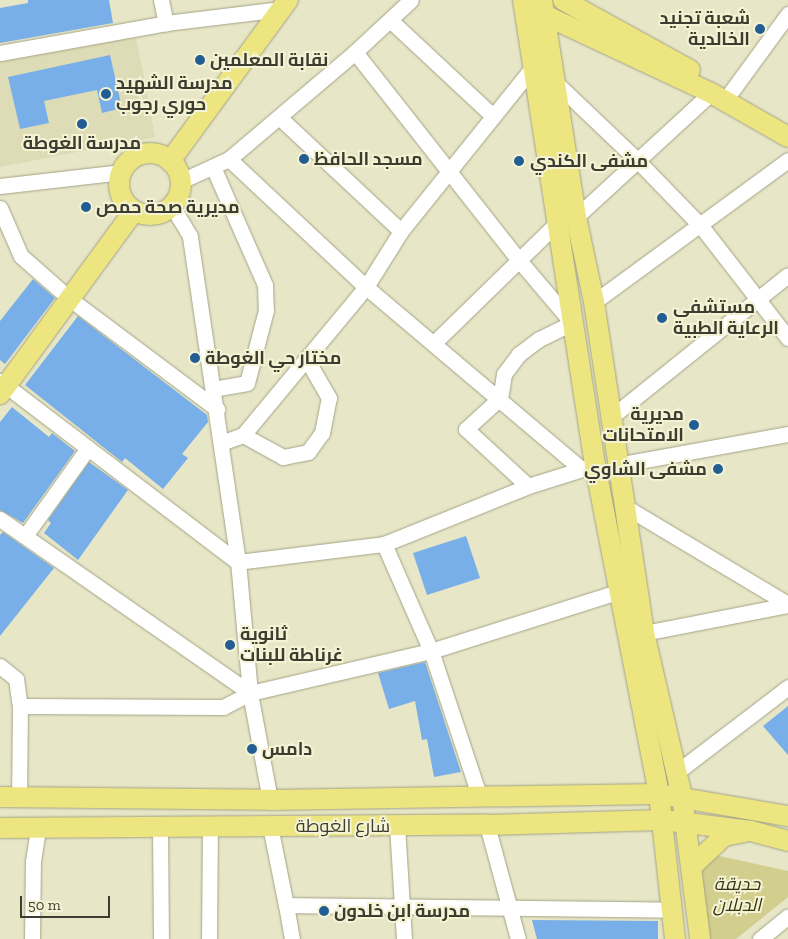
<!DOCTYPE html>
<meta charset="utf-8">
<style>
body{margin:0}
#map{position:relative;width:788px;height:939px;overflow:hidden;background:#e7e6c7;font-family:"Zilla Slab",Cairo,serif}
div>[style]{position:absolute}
.built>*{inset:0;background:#dedcb6}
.green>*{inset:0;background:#d2cf8e}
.building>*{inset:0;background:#78afe8}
.roads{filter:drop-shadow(0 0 1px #a4a385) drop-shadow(0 0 1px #a4a385)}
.minor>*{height:15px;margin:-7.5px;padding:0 7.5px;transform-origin:7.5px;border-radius:7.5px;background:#fff}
.major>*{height:20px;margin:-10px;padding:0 10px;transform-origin:10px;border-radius:10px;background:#ece580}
.major>.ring{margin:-10px;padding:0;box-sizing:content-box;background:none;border:20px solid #ece580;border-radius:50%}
.dots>*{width:14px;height:14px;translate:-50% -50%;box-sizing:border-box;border:2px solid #f4f3d4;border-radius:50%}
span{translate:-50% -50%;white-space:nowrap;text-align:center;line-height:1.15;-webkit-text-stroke:4px #f4f3d4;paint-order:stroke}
.poi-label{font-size:18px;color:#3d3c30;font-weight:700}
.right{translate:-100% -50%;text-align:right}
.left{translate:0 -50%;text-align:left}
.street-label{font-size:18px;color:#3d3c30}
.park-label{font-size:18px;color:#373411;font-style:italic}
.scale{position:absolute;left:20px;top:896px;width:90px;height:22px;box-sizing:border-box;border:2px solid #3d3c30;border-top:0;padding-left:6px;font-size:15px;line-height:18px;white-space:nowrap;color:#3d3c30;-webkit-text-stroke:4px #f4f3d4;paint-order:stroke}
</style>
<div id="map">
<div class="built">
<div style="clip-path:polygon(136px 36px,155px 137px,0 167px,0 62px)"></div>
</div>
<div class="green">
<div style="clip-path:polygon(715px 855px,788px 871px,788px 897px,736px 939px,709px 939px,699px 868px)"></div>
</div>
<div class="building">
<div style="clip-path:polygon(28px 0,109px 0,113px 23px,0 43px,0 8px,28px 3px)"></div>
<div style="clip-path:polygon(110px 55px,122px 108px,102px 113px,97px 90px,44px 101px,49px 123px,20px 129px,8px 77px)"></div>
<div style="clip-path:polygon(33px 279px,55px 298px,5px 364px,0 360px,0 321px)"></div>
<div style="clip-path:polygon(78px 316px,207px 415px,208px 422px,182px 454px,188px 458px,163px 489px,125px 458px,122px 462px,25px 385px)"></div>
<div style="clip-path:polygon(12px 407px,49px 437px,52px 433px,75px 451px,23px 523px,0 510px,0 422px)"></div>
<div style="clip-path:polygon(89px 462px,128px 490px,78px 560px,44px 533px,51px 523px,48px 520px)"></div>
<div style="clip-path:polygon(3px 532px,54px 568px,0 636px,0 535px)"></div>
<div style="clip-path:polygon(466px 536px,480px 578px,427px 595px,413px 553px)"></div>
<div style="clip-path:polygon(425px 662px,461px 772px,434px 777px,427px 739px,422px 740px,415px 701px,389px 709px,378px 673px)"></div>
<div style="clip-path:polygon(788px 706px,788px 755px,763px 726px)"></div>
<div style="clip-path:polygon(532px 920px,658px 921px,658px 939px,537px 939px)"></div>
</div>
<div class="roads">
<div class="minor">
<div style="left:161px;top:0;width:24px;rotate:78deg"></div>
<div style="left:390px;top:20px;width:141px;rotate:43deg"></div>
<div style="left:355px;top:52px;width:263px;rotate:51.8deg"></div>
<div style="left:518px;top:259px;width:84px;rotate:49.8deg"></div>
<div style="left:572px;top:323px;width:37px;rotate:154deg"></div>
<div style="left:539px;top:339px;width:25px;rotate:143deg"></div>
<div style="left:519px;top:354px;width:25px;rotate:127deg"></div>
<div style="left:504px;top:374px;width:24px;rotate:99deg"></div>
<div style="left:500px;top:398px;width:46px;rotate:137.6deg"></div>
<div style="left:466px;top:429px;width:84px;rotate:42.6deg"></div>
<div style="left:0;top:53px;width:169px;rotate:-10.2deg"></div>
<div style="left:166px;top:23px;width:116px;rotate:-6.9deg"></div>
<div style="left:553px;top:80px;width:115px;rotate:43.6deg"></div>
<div style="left:636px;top:159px;width:93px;rotate:45.9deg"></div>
<div style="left:701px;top:226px;width:142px;rotate:52.2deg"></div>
<div style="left:731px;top:92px;width:97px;rotate:-53.8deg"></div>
<div style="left:279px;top:117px;width:167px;rotate:43.1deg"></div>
<div style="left:229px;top:159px;width:187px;rotate:43.1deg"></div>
<div style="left:366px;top:287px;width:280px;rotate:40.2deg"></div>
<div style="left:213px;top:167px;width:129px;rotate:66.2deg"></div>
<div style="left:265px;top:285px;width:25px;rotate:88deg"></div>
<div style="left:266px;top:310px;width:75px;rotate:104.6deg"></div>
<div style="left:247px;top:383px;width:34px;rotate:170deg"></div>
<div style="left:181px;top:181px;width:53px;rotate:-24.6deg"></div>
<div style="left:229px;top:159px;width:165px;rotate:-40.3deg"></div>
<div style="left:355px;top:52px;width:76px;rotate:-42.9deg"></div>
<div style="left:0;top:186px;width:123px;rotate:-6.5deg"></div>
<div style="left:0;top:208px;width:52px;rotate:66.4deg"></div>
<div style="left:21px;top:256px;width:65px;rotate:41.3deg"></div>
<div style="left:70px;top:299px;width:184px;rotate:36.8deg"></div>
<div style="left:576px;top:217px;width:183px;rotate:-42.6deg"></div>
<div style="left:594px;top:302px;width:240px;rotate:-36.2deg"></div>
<div style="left:434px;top:343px;width:172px;rotate:-44.3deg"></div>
<div style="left:0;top:381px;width:299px;rotate:37.3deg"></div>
<div style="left:238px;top:562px;width:330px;rotate:-98.4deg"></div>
<div style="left:190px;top:236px;width:35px;rotate:-121deg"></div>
<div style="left:610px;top:418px;width:228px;rotate:-38.8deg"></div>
<div style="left:243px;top:435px;width:46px;rotate:28.8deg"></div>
<div style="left:283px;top:457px;width:25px;rotate:-11deg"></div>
<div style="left:308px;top:452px;width:24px;rotate:-54deg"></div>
<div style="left:322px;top:433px;width:36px;rotate:-79deg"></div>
<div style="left:329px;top:398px;width:46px;rotate:-119.9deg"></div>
<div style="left:221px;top:443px;width:23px;rotate:-20deg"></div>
<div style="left:243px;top:435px;width:192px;rotate:-50.3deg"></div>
<div style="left:366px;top:287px;width:66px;rotate:-58deg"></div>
<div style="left:401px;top:231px;width:211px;rotate:-51.2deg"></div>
<div style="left:617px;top:465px;width:174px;rotate:-10.3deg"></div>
<div style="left:624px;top:506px;width:191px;rotate:30.9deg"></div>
<div style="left:0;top:519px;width:305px;rotate:34.8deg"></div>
<div style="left:250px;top:693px;width:186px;rotate:-13.1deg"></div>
<div style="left:431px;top:651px;width:195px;rotate:-17.6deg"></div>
<div style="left:25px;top:536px;width:108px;rotate:-54.4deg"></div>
<div style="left:644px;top:633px;width:147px;rotate:-11deg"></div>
<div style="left:0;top:666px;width:21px;rotate:39deg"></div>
<div style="left:16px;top:679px;width:27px;rotate:82deg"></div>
<div style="left:20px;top:706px;width:91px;rotate:90.6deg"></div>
<div style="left:20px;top:706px;width:203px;rotate:0.3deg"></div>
<div style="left:223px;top:707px;width:30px;rotate:-27deg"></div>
<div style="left:677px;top:772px;width:140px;rotate:-37.4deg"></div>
<div style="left:479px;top:795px;width:152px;rotate:-108.4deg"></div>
<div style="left:431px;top:651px;width:117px;rotate:-113.7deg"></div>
<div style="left:384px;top:544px;width:155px;rotate:-21.9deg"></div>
<div style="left:528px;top:486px;width:70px;rotate:-17.4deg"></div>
<div style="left:270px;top:800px;width:109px;rotate:-100.6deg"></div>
<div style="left:250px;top:693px;width:132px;rotate:-95.2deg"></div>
<div style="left:238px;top:562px;width:147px;rotate:-7deg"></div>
<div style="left:397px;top:825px;width:114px;rotate:86.5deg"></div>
<div style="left:487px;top:825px;width:118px;rotate:74.8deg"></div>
<div style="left:270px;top:826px;width:81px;rotate:78.6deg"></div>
<div style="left:286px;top:905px;width:385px;rotate:0.7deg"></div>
<div style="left:160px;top:827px;width:112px;rotate:89.5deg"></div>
<div style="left:286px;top:905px;width:35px;rotate:80deg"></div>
<div style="left:32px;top:939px;width:78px;rotate:-89.3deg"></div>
<div style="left:33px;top:861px;width:33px;rotate:-81deg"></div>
<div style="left:209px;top:939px;width:113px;rotate:-89.5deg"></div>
<div style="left:760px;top:939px;width:36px;rotate:-39deg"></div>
</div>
<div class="major">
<div style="left:523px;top:0;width:471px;rotate:81.2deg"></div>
<div style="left:595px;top:465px;width:335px;rotate:79deg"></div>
<div style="left:659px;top:794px;width:146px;rotate:83.7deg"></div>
<div style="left:542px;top:0;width:220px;rotate:81.1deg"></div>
<div style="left:576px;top:217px;width:87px;rotate:78deg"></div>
<div style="left:594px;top:302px;width:335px;rotate:81.4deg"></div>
<div style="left:644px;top:633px;width:167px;rotate:76.9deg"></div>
<div style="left:682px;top:796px;width:144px;rotate:82.8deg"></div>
<div style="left:563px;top:0;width:145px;rotate:28.9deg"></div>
<div style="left:534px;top:10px;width:195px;rotate:25.1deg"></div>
<div style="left:711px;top:93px;width:89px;rotate:29.7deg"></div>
<div class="ring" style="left:119px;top:153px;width:42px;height:42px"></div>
<div style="left:170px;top:161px;width:200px;rotate:-53.8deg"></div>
<div style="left:0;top:394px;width:227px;rotate:-53.8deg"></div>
<div style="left:0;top:797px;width:270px;rotate:0.6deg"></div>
<div style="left:270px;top:800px;width:389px;rotate:-0.9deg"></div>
<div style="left:659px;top:794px;width:131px;rotate:9.7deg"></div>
<div style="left:0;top:828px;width:487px;rotate:-0.4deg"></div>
<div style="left:487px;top:825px;width:176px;rotate:-1.6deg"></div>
<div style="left:663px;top:820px;width:89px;rotate:7.1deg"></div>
<div style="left:751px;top:831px;width:38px;rotate:15deg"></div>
<div style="left:691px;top:867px;width:45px;rotate:-43.2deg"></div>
<div style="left:724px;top:836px;width:20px;rotate:-11deg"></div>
</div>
</div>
<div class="dots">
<div style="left:760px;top:29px;background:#225d94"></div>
<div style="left:200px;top:60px;background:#225d94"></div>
<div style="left:106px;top:94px;background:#225d94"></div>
<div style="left:82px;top:124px;background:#225d94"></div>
<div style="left:304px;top:159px;background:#225d94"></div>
<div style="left:519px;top:161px;background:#225d94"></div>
<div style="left:86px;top:207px;background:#225d94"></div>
<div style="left:662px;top:318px;background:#225d94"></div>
<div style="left:195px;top:358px;background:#225d94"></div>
<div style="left:694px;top:425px;background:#225d94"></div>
<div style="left:718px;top:469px;background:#225d94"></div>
<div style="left:230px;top:645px;background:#225d94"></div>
<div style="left:252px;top:749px;background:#225d94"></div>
<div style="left:324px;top:911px;background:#225d94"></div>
</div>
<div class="poi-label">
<span class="right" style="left:750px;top:29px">شعبة تجنيد<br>الخالدية</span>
<span class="left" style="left:210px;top:60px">نقابة المعلمين</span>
<span class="left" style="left:116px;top:94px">مدرسة الشهيد<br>حوري رجوب</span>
<span style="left:82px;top:143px">مدرسة الغوطة</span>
<span class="left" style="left:314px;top:159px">مسجد الحافظ</span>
<span class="left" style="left:530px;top:161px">مشفى الكندي</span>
<span class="left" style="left:96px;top:207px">مديرية صحة حمص</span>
<span class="left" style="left:673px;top:318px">مستشفى<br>الرعاية الطبية</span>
<span class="left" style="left:205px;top:358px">مختار حي الغوطة</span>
<span class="right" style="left:684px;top:425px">مديرية<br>الامتحانات</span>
<span class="right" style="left:707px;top:469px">مشفى الشاوي</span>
<span class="left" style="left:240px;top:645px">ثانوية<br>غرناطة للبنات</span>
<span class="left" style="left:262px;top:749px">دامس</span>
<span class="left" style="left:334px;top:911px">مدرسة ابن خلدون</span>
</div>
<div class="street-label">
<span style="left:343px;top:826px">شارع الغوطة</span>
</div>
<div class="park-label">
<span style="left:737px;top:895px">حديقة<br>الدبلان</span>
</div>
<div class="scale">50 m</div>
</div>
